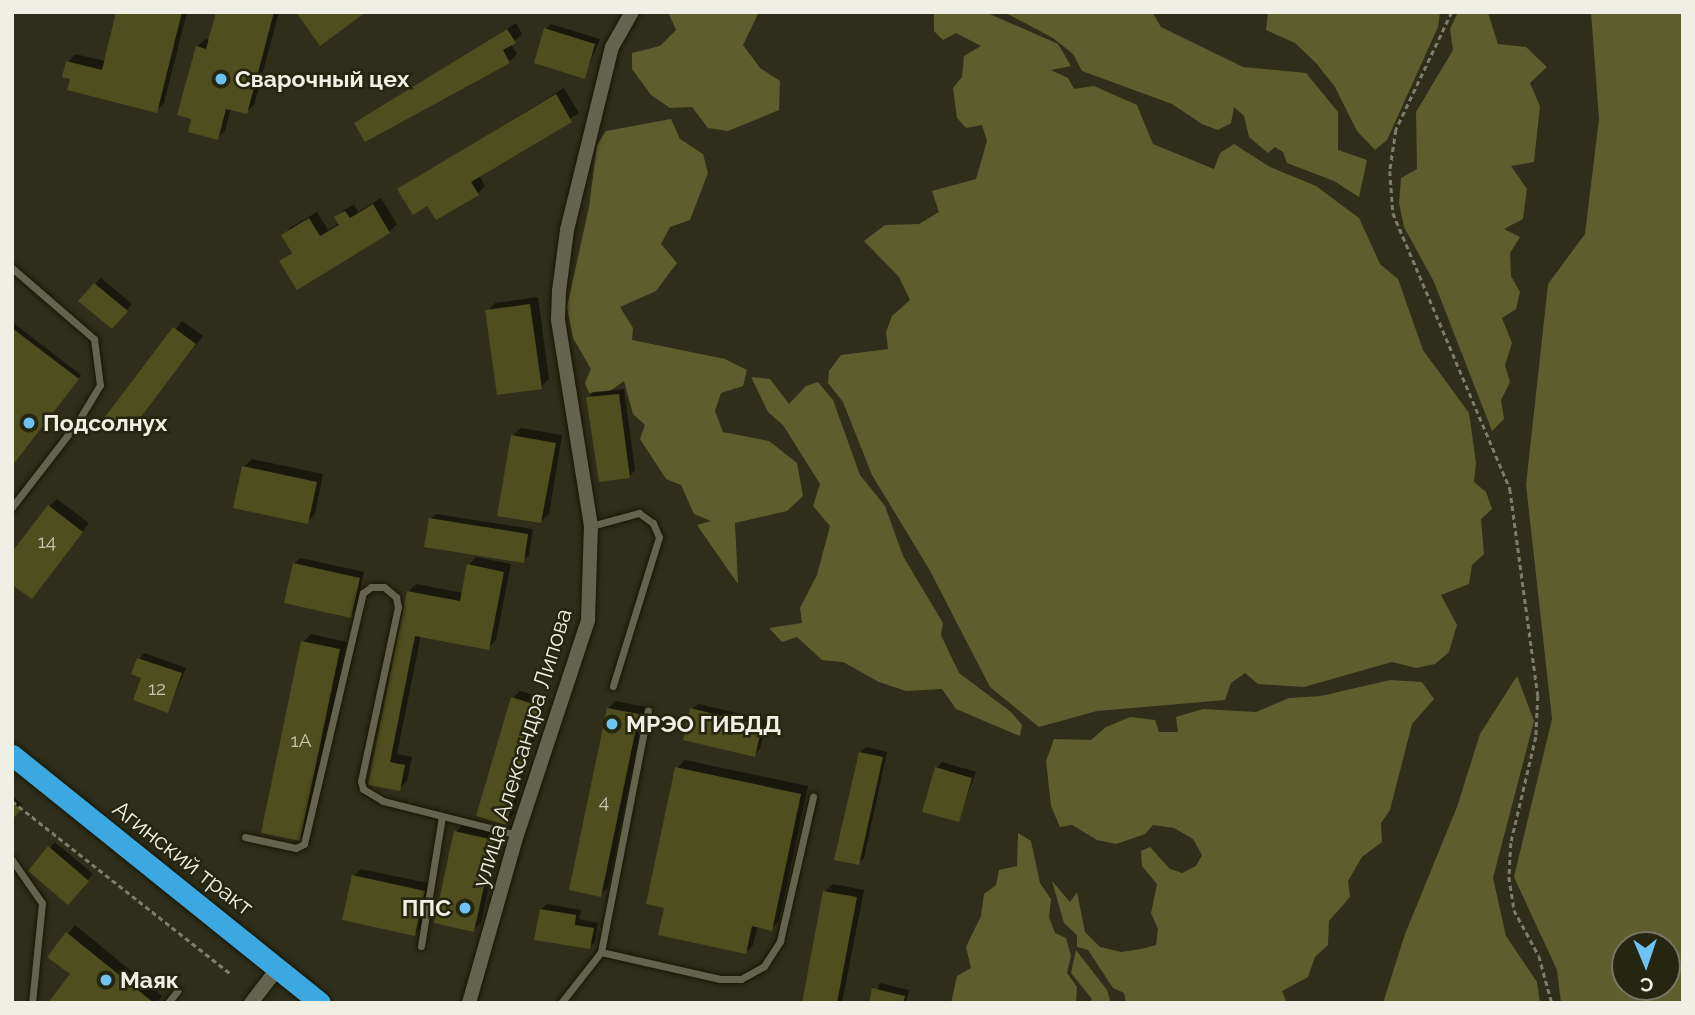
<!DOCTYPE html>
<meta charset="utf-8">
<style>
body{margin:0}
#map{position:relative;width:1695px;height:1015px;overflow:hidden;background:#2f2e1a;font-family:Raleway,sans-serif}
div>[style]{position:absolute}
.forest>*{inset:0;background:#5e5d2e}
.shadow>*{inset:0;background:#0007}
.building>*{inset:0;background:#4f4e1f}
.path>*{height:2.5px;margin-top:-1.25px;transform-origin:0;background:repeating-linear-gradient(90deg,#7d7d6b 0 5px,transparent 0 8.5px)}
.roads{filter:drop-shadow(0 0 2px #171603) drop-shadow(0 0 2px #171603)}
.lane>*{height:7px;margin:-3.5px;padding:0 3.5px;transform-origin:3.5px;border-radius:3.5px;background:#64644e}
.street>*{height:14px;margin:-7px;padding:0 7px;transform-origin:7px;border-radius:7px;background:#64644e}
.highway>*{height:21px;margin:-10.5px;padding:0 10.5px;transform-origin:10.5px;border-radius:10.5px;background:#3ca8e2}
.dots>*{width:19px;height:19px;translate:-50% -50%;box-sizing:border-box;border:4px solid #252510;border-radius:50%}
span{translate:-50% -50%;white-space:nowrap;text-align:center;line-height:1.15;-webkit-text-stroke:5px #252510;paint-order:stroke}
.number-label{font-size:19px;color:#c7c8b2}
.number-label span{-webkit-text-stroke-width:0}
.poi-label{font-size:23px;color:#eff0e3;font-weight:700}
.left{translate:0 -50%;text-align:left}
.right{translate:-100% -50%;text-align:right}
.street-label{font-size:23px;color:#eff0e3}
.frame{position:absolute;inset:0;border:14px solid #eff0e3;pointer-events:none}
.north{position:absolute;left:1611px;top:931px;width:70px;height:70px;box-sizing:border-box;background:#252510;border:2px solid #767664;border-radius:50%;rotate:178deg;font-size:19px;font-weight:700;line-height:28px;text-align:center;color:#eff0e3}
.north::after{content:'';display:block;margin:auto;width:24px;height:32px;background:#6fc2f4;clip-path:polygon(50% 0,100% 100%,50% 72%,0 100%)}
</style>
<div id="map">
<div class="forest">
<div style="clip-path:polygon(668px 12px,759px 12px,743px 45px,760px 68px,780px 81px,779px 110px,728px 131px,708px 128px,692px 107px,670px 108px,651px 95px,632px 69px,632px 53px,660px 46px,676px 30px)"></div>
<div style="clip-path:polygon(934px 12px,985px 12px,1058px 44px,1071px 66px,1051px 70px,1068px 78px,1074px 89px,1094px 86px,1137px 105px,1153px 144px,1214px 169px,1220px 153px,1234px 144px,1270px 167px,1316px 186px,1359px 218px,1380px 264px,1398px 279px,1423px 350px,1469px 413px,1476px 463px,1474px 482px,1486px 492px,1492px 509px,1481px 519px,1484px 554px,1472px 565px,1469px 584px,1441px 595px,1457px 625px,1449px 652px,1435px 664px,1416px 668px,1392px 662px,1304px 687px,1258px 684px,1245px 673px,1231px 683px,1225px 700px,1097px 711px,1039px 727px,990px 687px,929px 569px,872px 475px,843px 402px,828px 383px,829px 371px,841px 355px,888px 349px,886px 332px,892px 316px,910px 300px,899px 277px,864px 241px,885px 225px,919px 224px,939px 212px,932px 191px,976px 179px,987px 141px,982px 125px,966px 128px,957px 118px,953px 88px,962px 77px,964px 56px,981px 46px,956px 33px,943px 40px,934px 31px)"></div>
<div style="clip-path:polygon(1004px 12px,1152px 12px,1161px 27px,1243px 67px,1306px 73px,1338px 112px,1338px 150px,1367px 160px,1359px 197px,1334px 181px,1287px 163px,1283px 152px,1275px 147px,1268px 153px,1249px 137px,1244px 116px,1234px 107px,1231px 123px,1218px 130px,1202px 124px,1172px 104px,1082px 71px,1073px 54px,1053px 38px)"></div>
<div style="clip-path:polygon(1268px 12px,1440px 12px,1438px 27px,1387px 140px,1375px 150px,1357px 131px,1335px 87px,1316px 63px,1295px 43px,1266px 30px)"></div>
<div style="clip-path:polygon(1458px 12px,1488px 13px,1498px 44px,1526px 47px,1547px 67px,1530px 83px,1540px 106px,1534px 162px,1511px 166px,1527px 189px,1523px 219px,1504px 229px,1520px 237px,1510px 253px,1511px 276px,1520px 292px,1516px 309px,1502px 318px,1512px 343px,1505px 365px,1510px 382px,1501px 400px,1504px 419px,1492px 431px,1434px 282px,1404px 227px,1399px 203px,1401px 178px,1417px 169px,1416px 112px,1453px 50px,1450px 29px)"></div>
<div style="clip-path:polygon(evenodd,1591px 12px,1683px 12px,1683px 1003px,1561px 1003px,1557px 970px,1514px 877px,1552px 719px,1526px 485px,1548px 284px,1585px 234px,1599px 119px,1591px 12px,1625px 945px,1667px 945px,1667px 987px,1625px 987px,1625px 945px)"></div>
<div style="clip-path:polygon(671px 119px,680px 139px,703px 154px,708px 173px,690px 220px,670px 227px,661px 244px,677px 263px,656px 291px,620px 307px,633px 328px,632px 340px,725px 359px,747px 370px,743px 386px,721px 393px,715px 411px,723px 432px,769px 441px,797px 463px,803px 496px,787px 511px,735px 523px,738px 584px,697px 525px,711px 521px,694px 514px,681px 485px,666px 479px,640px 439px,645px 425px,633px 414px,624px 381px,610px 391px,589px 393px,585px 383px,591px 369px,573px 338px,567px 307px,589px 207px,597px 145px,606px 131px)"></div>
<div style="clip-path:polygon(751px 377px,770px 379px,789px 404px,806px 386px,818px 382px,833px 400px,860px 475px,885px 506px,903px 556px,943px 623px,941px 635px,959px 673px,1011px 712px,1022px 725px,1020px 736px,956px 709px,942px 689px,906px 691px,879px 682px,843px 662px,822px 660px,797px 637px,782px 642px,769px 628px,802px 623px,800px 608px,817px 575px,830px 526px,813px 506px,820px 484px,783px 425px,768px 412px)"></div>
<div style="clip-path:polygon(1517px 676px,1534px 721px,1493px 878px,1506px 936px,1537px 982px,1540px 1003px,1383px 1003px,1405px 934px,1457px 807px,1480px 734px)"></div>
<div style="clip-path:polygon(1390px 680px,1422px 682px,1434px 699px,1412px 724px,1390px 810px,1381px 823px,1382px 842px,1362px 857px,1348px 881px,1350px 897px,1329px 921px,1328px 945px,1315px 957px,1308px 977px,1282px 991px,1287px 1003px,1126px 1003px,1124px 993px,1113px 988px,1088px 950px,1077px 947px,1077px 935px,1064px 923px,1052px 881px,1070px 902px,1077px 892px,1085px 932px,1100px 947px,1121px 952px,1141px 949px,1156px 945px,1158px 929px,1151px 913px,1157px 884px,1142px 866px,1141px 851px,1150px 847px,1170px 869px,1182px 873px,1196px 866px,1202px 855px,1193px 839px,1174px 828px,1153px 825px,1145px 834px,1116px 844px,1097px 840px,1072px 825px,1060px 827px,1051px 806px,1046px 761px,1054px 739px,1091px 740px,1106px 727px,1130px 717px,1155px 720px,1159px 732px,1178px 732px,1176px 717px,1203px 709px,1256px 712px,1289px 698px,1321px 696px)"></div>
<div style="clip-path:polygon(1018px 833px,1031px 841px,1040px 883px,1051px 899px,1049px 917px,1055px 933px,1066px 938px,1071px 956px,1067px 973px,1077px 987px,1076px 1003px,951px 1003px,957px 976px,971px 968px,966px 947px,981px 916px,984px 894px,996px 885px,999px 870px,1017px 866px)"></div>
<div style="clip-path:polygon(1076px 950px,1107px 990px,1111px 1003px,1090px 1003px,1092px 999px,1071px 973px)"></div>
</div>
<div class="shadow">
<div style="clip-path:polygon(118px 12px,187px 12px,164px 103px,156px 111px,72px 78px,68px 62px,75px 54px,106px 61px)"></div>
<div style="clip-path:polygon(218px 12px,279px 12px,254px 105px,246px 112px,231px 108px,225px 131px,217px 138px,193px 118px,197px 47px,205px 39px,210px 40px)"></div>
<div style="clip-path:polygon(516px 23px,522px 34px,511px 44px,517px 54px,509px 62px,356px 123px)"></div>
<div style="clip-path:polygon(551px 24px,600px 39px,584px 77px,546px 29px)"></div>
<div style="clip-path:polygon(564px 88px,579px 113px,479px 175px,485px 186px,478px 193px,428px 204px,400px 189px)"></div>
<div style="clip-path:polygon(381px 198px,397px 224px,389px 232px,281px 261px,293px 251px,284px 235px,291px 227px,317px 212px,328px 230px,340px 223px,336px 218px,344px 210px,354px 204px,358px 212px)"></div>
<div style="clip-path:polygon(101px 278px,132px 304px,117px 322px,95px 284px)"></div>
<div style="clip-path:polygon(538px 297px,549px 379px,541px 387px,487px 311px,495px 303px)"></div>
<div style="clip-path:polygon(182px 321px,203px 336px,128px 432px,108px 417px)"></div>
<div style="clip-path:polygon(12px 322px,81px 375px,12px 465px)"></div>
<div style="clip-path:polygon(624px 389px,635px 470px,630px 476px,588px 398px,593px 392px)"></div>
<div style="clip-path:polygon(521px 428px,562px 435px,549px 514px,541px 521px,513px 436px)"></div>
<div style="clip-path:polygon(252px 459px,323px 474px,315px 514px,307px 522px,244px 467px)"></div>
<div style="clip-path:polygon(57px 499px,89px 523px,39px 589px,49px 506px)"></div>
<div style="clip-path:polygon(436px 514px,533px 529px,529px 555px,523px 561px,430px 519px)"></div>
<div style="clip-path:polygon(476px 557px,511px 564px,496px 640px,488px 648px,421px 635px,397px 754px,412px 757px,407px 781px,399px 789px,370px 783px,408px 592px,416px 584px,463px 593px,469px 565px)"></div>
<div style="clip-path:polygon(300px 558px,364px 572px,356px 610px,350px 616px,294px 564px)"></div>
<div style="clip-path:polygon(311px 634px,347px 642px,307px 831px,299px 839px,303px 642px)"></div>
<div style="clip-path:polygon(144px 653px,186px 668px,168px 711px,143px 676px,139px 659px)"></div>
<div style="clip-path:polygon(520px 691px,547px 698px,513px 815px,505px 823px,513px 698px)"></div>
<div style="clip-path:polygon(616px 701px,645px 707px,608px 887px,600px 895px,608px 708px)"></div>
<div style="clip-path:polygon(698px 704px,767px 720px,760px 749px,754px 755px,692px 709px)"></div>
<div style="clip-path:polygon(866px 747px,887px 752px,864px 858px,858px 863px,860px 753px)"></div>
<div style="clip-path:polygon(685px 760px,808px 786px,779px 921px,771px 929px,758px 926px,753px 945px,746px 952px,666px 906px,677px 768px)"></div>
<div style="clip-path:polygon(942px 762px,976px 772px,958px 820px,937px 768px)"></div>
<div style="clip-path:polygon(12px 796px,23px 805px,12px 818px)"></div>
<div style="clip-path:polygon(464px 824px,501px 832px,481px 922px,474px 930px,456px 832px)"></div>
<div style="clip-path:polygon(55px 842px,93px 874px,74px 897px,50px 848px)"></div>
<div style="clip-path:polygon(361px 869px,432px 884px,422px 926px,415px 934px,353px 876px)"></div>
<div style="clip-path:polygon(833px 884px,864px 890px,842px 1003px,804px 1003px,825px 892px)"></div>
<div style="clip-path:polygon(547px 904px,581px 910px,579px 919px,598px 923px,595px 942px,589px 947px,541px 909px)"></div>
<div style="clip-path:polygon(75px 925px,162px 996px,157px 1003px,50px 1003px,72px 974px,50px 957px)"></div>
<div style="clip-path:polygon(880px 983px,909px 990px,906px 1003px,871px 1003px)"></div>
</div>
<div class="building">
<div style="clip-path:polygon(116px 12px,182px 12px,157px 113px,67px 90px,70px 79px,62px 77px,66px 61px,102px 70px)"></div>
<div style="clip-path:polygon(216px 12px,274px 12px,247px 114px,226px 109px,218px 140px,188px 132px,191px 119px,177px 115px,196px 46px,206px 49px)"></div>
<div style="clip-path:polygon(296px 12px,366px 12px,320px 46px)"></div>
<div style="clip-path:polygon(544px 28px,595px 44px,585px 79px,534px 63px)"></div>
<div style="clip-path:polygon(507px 29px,516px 43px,503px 50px,510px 63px,365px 142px,354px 123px)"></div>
<div style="clip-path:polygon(556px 94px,572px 122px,471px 182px,479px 195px,436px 220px,427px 206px,413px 215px,397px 189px)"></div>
<div style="clip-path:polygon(373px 204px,390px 233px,297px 290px,279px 261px,292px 253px,281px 235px,309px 218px,320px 236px,339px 225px,334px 217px,345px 211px,350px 218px)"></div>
<div style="clip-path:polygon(94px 283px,128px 311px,112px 329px,78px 301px)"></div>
<div style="clip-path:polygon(530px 304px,542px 389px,497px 395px,485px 310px)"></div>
<div style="clip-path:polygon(173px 327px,196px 344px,128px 434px,105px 417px)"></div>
<div style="clip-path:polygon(12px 328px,79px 379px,12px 466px)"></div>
<div style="clip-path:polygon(619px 394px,630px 478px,599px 482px,586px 397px)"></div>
<div style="clip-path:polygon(511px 435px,556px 443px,541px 523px,497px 516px)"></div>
<div style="clip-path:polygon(242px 466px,317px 482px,308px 524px,233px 508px)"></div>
<div style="clip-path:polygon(48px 505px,83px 532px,32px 599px,12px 585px,12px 552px)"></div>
<div style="clip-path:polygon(429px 518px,528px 534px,524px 563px,424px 547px)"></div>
<div style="clip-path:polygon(293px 563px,360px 578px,351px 618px,284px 603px)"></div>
<div style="clip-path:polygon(467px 564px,504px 572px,489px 650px,415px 636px,390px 762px,405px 765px,400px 791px,368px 785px,407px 591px,460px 601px)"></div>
<div style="clip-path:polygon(301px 641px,340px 649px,300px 841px,261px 833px)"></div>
<div style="clip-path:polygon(137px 658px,182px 673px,168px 713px,133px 700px,141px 678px,131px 674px)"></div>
<div style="clip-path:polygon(511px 697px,540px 706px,506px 825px,476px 816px)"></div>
<div style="clip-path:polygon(607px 708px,639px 714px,601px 897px,569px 890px)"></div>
<div style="clip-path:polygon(690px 708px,762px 726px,755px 757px,683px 740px)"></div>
<div style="clip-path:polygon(859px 752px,883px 757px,859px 865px,834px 860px)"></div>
<div style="clip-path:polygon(675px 767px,801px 794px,772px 931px,752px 926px,746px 954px,658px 935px,664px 908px,646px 904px)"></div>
<div style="clip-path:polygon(935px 767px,972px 778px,959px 822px,922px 812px)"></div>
<div style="clip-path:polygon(12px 802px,21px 809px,12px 820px)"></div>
<div style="clip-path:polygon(454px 831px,494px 840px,474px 932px,434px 923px)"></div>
<div style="clip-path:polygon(48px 846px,89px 881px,68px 905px,28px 871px)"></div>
<div style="clip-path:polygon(352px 875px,425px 891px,415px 936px,342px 920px)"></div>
<div style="clip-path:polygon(823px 891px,857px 897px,837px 1003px,802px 1003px)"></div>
<div style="clip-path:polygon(540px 909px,576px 915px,575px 925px,594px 928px,590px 949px,534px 940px)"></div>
<div style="clip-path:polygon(66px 932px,154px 1003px,48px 1003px,70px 974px,47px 957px)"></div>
<div style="clip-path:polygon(872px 988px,905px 996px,903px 1003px,869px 1003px)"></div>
</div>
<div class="path">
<div style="left:1452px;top:12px;width:131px;rotate:115.4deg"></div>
<div style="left:1396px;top:130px;width:41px;rotate:98.3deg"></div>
<div style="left:1390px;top:171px;width:42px;rotate:85.9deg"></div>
<div style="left:1393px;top:213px;width:300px;rotate:67deg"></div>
<div style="left:1510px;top:489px;width:209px;rotate:82.3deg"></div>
<div style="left:1538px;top:696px;width:41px;rotate:92.8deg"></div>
<div style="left:1536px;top:737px;width:109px;rotate:103.3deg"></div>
<div style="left:1511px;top:843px;width:34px;rotate:93deg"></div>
<div style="left:1509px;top:877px;width:33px;rotate:81deg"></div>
<div style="left:1514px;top:910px;width:52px;rotate:61.5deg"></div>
<div style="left:1539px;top:956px;width:49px;rotate:74.5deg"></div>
<div style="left:12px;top:801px;width:280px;rotate:38.3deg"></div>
</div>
<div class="roads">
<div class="lane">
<div style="left:12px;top:268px;width:108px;rotate:40.9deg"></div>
<div style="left:94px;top:339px;width:46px;rotate:82.6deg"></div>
<div style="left:100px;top:385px;width:44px;rotate:121.2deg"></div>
<div style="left:77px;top:423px;width:106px;rotate:127.7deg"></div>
<div style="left:591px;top:526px;width:50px;rotate:-15.2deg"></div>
<div style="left:639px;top:513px;width:17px;rotate:36deg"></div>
<div style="left:653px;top:523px;width:15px;rotate:67deg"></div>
<div style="left:659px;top:537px;width:156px;rotate:107.2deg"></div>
<div style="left:245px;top:837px;width:52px;rotate:12.2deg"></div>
<div style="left:296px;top:848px;width:9px;rotate:-27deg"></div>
<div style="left:304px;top:844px;width:258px;rotate:-76.8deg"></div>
<div style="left:363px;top:593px;width:10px;rotate:-37deg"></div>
<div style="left:371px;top:587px;width:13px"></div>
<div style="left:384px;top:587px;width:16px;rotate:40deg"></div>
<div style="left:396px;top:597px;width:10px;rotate:79deg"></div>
<div style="left:398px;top:607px;width:178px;rotate:102deg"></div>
<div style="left:361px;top:781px;width:8px;rotate:76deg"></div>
<div style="left:363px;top:789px;width:23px;rotate:31deg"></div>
<div style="left:383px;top:801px;width:138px;rotate:14.2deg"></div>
<div style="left:12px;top:860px;width:52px;rotate:55.1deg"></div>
<div style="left:42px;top:903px;width:100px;rotate:95.7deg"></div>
<div style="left:421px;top:946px;width:131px;rotate:-80.8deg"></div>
<div style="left:601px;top:952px;width:122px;rotate:12.8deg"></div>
<div style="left:720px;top:979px;width:21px"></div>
<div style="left:741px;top:979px;width:26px;rotate:-29deg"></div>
<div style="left:764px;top:966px;width:30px;rotate:-57deg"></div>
<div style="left:780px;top:941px;width:148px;rotate:-77.1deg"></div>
<div style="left:168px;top:1003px;width:16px;rotate:-52deg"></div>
<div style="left:561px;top:1003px;width:65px;rotate:-51.9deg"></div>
<div style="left:601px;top:952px;width:246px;rotate:-79deg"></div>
</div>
<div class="street">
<div style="left:251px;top:1003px;width:44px;rotate:-52.4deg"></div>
<div style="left:469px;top:1003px;width:175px;rotate:-74.1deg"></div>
<div style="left:517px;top:835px;width:226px;rotate:-71.7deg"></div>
<div style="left:588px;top:620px;width:94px;rotate:-88.2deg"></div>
<div style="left:591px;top:526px;width:210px;rotate:-99.1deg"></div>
<div style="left:558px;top:319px;width:28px;rotate:-88deg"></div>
<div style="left:559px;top:291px;width:62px;rotate:-82.5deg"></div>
<div style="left:567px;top:230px;width:188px;rotate:-76.2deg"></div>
<div style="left:612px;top:47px;width:40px;rotate:-60.3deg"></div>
</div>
<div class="highway">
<div style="left:12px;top:755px;width:395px;rotate:38.8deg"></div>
</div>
</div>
<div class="dots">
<div style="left:221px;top:79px;background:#6fc2f4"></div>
<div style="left:29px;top:423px;background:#6fc2f4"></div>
<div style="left:612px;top:724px;background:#6fc2f4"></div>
<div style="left:465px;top:908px;background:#6fc2f4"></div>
<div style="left:106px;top:980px;background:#6fc2f4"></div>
</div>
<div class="number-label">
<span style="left:47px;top:542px">14</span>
<span style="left:157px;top:689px">12</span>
<span style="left:301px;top:741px">1А</span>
<span style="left:604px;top:802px">4</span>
</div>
<div class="poi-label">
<span class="left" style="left:235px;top:79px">Сварочный цех</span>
<span class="left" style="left:43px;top:423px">Подсолнух</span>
<span class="left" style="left:626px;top:724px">МРЭО ГИБДД</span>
<span class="right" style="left:451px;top:908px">ППС</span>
<span class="left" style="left:120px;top:980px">Маяк</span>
</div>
<div class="street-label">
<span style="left:522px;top:748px;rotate:-73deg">улица Александра Липова</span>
<span style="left:183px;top:858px;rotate:38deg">Агинский тракт</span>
</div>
<div class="frame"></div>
<div class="north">С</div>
</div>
